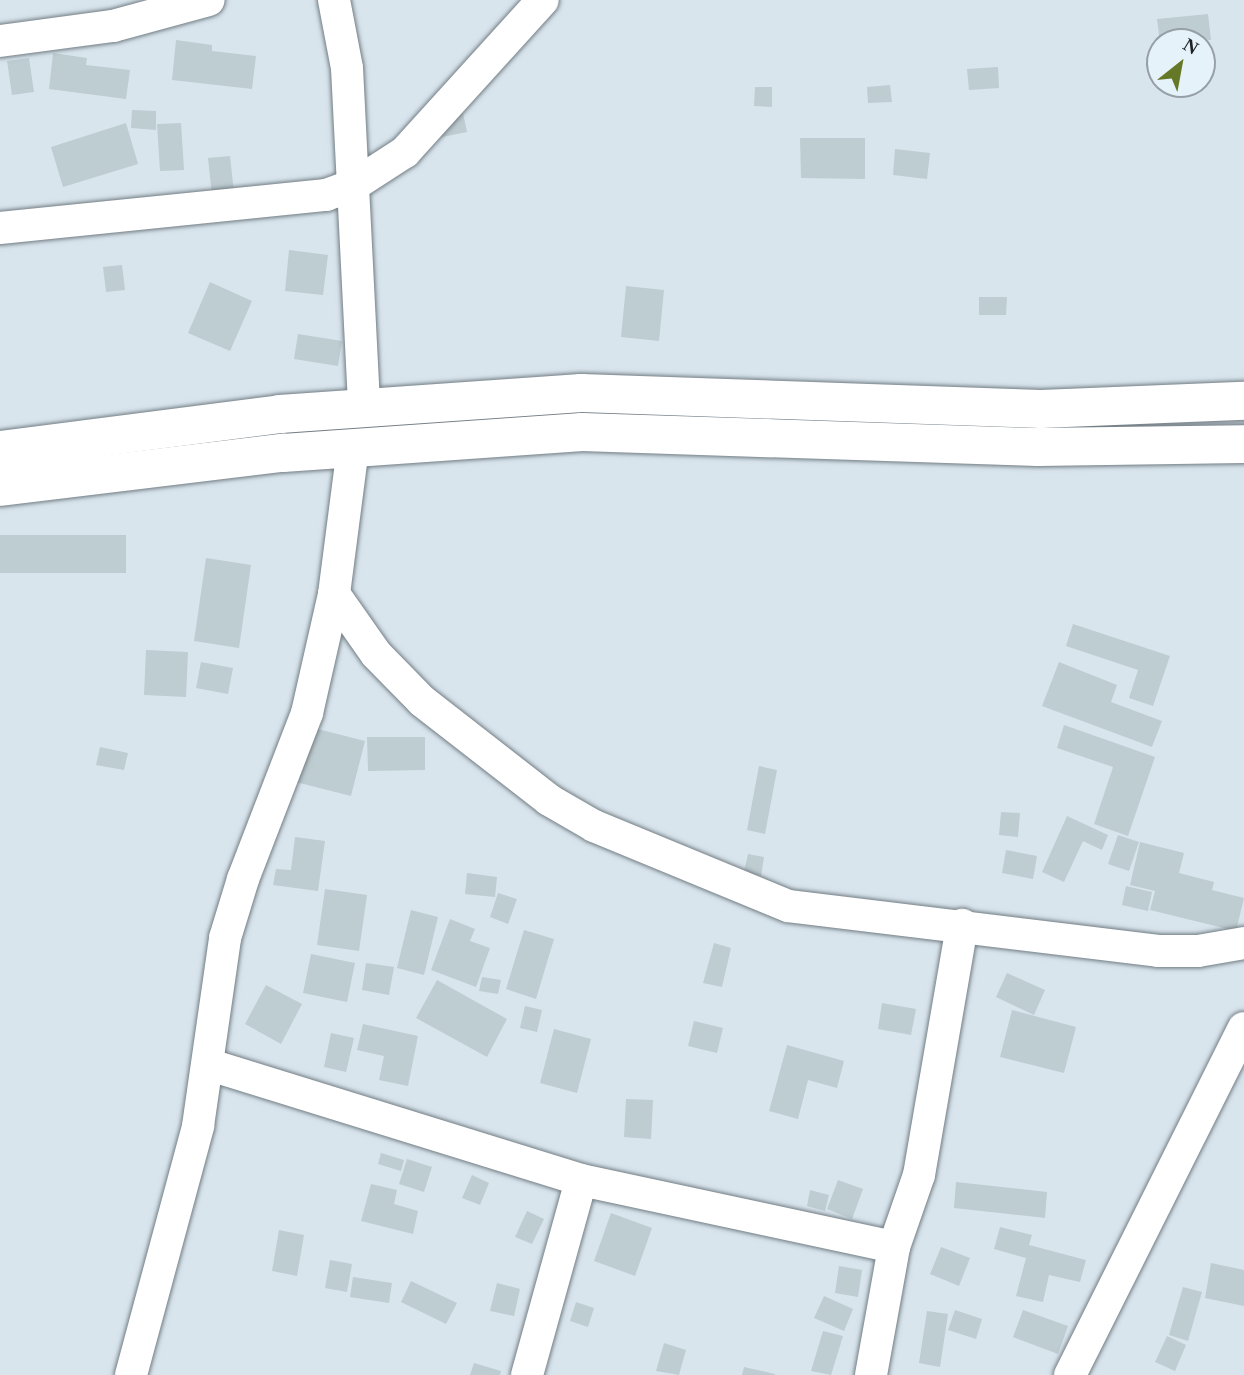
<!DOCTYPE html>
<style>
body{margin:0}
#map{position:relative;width:1244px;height:1375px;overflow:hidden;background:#d9e5ed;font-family:Georgia,serif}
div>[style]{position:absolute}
.building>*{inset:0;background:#becdd1}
.roads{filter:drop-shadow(0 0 2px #727d84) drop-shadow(0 0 2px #727d84)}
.minor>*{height:32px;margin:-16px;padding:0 16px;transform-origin:16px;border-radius:16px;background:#fff}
.secondary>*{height:38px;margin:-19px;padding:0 19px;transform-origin:19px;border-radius:19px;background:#fff}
span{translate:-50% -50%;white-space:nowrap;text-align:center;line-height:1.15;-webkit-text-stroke:5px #e6f2fa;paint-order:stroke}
.north{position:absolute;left:1146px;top:28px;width:70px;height:70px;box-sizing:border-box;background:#e6f2fa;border:2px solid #969fa5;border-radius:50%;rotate:31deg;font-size:19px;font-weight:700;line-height:28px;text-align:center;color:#1e2225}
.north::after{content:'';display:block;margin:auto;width:24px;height:32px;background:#657827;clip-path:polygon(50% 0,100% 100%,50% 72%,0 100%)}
</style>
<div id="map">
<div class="building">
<div style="clip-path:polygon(1208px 14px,1211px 40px,1160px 42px,1157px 19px)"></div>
<div style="clip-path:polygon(176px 40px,212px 45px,212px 51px,256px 56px,252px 89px,172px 80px)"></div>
<div style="clip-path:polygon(53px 53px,87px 58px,86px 65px,130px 70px,126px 99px,49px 89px)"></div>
<div style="clip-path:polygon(29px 58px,34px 92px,12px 95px,7px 61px)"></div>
<div style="clip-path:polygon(998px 67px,999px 88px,969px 90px,967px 69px)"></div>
<div style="clip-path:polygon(890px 85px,892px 102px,868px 103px,867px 87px)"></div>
<div style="clip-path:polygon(755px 87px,772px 87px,772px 107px,754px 106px)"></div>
<div style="clip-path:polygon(132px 110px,156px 111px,156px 130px,131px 128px)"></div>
<div style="clip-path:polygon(463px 113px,467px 132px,432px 139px,428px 120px)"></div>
<div style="clip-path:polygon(126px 123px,138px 164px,63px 187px,51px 147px)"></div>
<div style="clip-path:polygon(181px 123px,184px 170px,160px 171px,157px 124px)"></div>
<div style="clip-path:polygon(800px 138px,865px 138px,865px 179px,801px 178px)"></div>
<div style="clip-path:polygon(895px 149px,930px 153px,927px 179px,893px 175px)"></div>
<div style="clip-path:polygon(230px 156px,234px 193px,212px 195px,208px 158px)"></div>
<div style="clip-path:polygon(289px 250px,328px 255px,323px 295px,285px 291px)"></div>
<div style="clip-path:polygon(122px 265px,125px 290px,106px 292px,103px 267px)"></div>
<div style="clip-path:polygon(210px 282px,252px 301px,230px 351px,188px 333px)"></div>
<div style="clip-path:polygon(626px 286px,664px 290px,659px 341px,621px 337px)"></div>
<div style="clip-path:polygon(979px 297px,1007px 297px,1006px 315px,979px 315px)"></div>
<div style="clip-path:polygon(298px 334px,342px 341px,338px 366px,294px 359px)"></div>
<div style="clip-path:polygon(0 535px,126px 535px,126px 573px,0 573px)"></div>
<div style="clip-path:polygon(206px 558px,251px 565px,239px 648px,194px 641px)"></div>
<div style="clip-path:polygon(1073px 624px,1170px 656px,1153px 706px,1129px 698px,1138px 670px,1066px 646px)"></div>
<div style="clip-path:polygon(146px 650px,188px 652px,186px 697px,144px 695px)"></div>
<div style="clip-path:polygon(201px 662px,233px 668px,228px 694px,196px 688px)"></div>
<div style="clip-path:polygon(1059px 662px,1117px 685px,1111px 702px,1162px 721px,1152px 747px,1042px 706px)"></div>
<div style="clip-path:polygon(298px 724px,365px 741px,351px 796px,284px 779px)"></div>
<div style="clip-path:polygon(1064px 725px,1155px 757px,1128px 836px,1094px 824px,1113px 767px,1057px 748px)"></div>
<div style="clip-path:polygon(367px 737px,425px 737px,425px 770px,368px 771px)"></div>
<div style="clip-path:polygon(100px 747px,128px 753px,124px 770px,96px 765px)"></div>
<div style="clip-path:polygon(759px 766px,777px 770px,765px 834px,747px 830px)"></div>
<div style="clip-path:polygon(1001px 812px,1020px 813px,1018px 837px,999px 835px)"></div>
<div style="clip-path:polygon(1067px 816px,1108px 835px,1102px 850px,1083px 841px,1064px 882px,1042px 872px)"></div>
<div style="clip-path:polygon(1118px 835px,1139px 842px,1129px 871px,1108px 864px)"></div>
<div style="clip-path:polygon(295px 837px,325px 841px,318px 891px,273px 885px,276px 869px,291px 870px)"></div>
<div style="clip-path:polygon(1140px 842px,1184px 853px,1179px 873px,1214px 882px,1212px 890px,1244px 898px,1236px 931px,1150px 910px,1155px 891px,1130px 885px)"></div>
<div style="clip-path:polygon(1006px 850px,1037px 856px,1033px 879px,1002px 873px)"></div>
<div style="clip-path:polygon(748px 854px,764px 857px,761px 876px,744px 872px)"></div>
<div style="clip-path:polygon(467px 873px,497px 877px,495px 897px,465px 894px)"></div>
<div style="clip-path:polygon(1126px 886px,1152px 892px,1148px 911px,1122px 905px)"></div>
<div style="clip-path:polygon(325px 889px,367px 895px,359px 951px,317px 945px)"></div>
<div style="clip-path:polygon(498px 893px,517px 899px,508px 924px,490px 917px)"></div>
<div style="clip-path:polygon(411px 910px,438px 917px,424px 975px,397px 968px)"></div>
<div style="clip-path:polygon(450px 919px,475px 929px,470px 941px,490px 948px,476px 987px,431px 970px)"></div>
<div style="clip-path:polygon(524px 930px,554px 939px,536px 999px,506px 989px)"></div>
<div style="clip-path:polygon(714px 943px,731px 948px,722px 987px,703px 983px)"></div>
<div style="clip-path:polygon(311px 954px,355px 963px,347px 1002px,303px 993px)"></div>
<div style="clip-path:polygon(366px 963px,394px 967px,389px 995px,362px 990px)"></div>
<div style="clip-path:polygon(1007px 973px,1045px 990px,1034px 1015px,996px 997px)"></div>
<div style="clip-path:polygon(482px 977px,501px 980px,498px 994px,479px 991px)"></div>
<div style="clip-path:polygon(437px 980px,507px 1019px,487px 1057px,416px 1018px)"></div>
<div style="clip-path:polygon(266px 985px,302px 1004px,281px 1044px,245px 1024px)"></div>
<div style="clip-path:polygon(882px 1003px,916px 1009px,911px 1035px,878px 1029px)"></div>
<div style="clip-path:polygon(525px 1006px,542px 1010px,537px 1032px,520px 1028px)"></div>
<div style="clip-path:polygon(1012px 1010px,1076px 1027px,1064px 1073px,1000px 1057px)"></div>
<div style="clip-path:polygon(694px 1021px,723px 1028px,717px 1053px,688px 1046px)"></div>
<div style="clip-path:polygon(363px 1024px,418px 1036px,408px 1086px,379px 1080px,384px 1056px,357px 1050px)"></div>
<div style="clip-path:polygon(554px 1029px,591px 1039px,577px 1093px,540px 1083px)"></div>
<div style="clip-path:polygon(331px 1033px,354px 1038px,346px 1072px,324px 1067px)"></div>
<div style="clip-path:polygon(787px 1045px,844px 1061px,837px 1088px,808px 1080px,798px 1119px,769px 1111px)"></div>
<div style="clip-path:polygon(626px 1099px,653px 1100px,651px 1139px,624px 1137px)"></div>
<div style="clip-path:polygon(381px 1153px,404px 1160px,401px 1171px,378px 1164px)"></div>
<div style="clip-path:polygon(407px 1159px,432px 1167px,424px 1192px,399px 1184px)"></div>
<div style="clip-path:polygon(472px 1175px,489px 1183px,480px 1205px,462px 1198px)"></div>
<div style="clip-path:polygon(838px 1180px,863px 1189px,852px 1219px,827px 1209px)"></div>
<div style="clip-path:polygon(956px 1182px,1047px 1192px,1045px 1218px,954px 1208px)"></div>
<div style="clip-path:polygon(371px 1184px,397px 1190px,394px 1204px,418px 1211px,413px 1234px,361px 1221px)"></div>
<div style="clip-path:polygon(810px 1190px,829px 1195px,825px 1211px,807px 1206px)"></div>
<div style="clip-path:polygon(527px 1211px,544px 1219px,532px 1244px,515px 1237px)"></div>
<div style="clip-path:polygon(611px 1213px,652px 1228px,635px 1276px,594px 1261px)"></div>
<div style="clip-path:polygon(1000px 1227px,1032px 1235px,1029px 1245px,1086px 1260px,1080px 1282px,1049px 1275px,1043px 1302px,1016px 1296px,1026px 1258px,994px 1249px)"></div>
<div style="clip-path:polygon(279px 1230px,304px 1235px,297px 1276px,272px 1271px)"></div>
<div style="clip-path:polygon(941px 1247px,970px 1258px,959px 1286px,930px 1274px)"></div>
<div style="clip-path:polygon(330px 1260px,352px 1264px,347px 1292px,325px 1288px)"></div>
<div style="clip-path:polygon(1211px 1263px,1244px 1270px,1244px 1306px,1205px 1298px)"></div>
<div style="clip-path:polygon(839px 1266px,862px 1270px,858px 1297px,835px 1293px)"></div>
<div style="clip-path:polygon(353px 1277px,392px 1283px,389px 1303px,350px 1297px)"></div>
<div style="clip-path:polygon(411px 1281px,457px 1303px,446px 1324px,401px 1302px)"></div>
<div style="clip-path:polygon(497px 1283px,520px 1289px,514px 1316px,490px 1311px)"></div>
<div style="clip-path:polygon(1183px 1287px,1202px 1292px,1188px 1341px,1169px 1335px)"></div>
<div style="clip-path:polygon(824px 1296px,853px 1309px,844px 1331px,814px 1318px)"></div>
<div style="clip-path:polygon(576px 1302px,594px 1308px,588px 1327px,570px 1321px)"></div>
<div style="clip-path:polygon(955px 1310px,982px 1319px,976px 1339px,948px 1330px)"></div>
<div style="clip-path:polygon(1023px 1310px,1068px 1326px,1058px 1354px,1013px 1337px)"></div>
<div style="clip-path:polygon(927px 1311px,948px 1314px,940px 1367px,919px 1363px)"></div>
<div style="clip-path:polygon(823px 1331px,843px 1336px,831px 1375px,811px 1371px)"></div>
<div style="clip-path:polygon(1167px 1336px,1186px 1345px,1175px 1371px,1155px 1362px)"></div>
<div style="clip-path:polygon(664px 1343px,686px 1350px,679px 1375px,656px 1371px)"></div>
<div style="clip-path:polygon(474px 1363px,501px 1371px,500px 1375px,470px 1375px)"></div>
<div style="clip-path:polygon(744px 1367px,775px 1374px,775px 1375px,742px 1375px)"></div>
</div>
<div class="roads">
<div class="minor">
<div style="left:334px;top:0;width:69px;rotate:79.2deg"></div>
<div style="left:347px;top:68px;width:340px;rotate:87.1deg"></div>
<div style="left:0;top:41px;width:114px;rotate:-7.6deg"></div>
<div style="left:113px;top:26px;width:99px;rotate:-15.2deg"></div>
<div style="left:0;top:228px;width:328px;rotate:-5.8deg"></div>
<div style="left:326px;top:195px;width:30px;rotate:-20deg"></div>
<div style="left:354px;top:185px;width:61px;rotate:-32.9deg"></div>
<div style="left:405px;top:152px;width:205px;rotate:-47.8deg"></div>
<div style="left:334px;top:594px;width:73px;rotate:55deg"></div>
<div style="left:376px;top:654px;width:66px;rotate:45.6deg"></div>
<div style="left:422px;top:701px;width:161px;rotate:37.9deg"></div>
<div style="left:549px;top:800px;width:52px;rotate:30deg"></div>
<div style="left:594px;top:826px;width:210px;rotate:22.4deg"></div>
<div style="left:788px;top:906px;width:373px;rotate:6.9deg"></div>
<div style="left:1158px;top:951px;width:40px"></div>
<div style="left:1198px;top:951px;width:47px;rotate:-9.9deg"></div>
<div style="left:210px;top:1065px;width:388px;rotate:17.2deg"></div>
<div style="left:581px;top:1180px;width:320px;rotate:12.1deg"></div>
<div style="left:131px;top:1375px;width:258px;rotate:-74.9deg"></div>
<div style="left:198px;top:1126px;width:190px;rotate:-81.8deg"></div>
<div style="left:225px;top:938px;width:62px;rotate:-73deg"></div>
<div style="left:243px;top:879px;width:178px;rotate:-68.9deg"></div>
<div style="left:307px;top:713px;width:122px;rotate:-77.2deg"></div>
<div style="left:334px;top:594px;width:147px;rotate:-82.6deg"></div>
<div style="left:527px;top:1375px;width:202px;rotate:-74.5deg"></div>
<div style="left:871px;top:1375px;width:130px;rotate:-79.8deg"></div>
<div style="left:894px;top:1247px;width:76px;rotate:-70.9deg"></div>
<div style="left:919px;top:1175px;width:254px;rotate:-80.2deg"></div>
<div style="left:1070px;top:1375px;width:388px;rotate:-63.4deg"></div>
</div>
<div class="secondary">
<div style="left:0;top:450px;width:282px;rotate:-7.3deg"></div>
<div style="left:280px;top:414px;width:302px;rotate:-4deg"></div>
<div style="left:581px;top:393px;width:460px;rotate:2deg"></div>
<div style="left:1041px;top:409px;width:203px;rotate:-2.3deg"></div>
<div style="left:0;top:487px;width:285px;rotate:-6.9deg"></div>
<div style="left:283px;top:453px;width:300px;rotate:-4deg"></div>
<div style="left:582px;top:432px;width:456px;rotate:1.9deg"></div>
<div style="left:1038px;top:447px;width:206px;rotate:-0.8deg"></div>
</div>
</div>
<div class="north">N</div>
</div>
